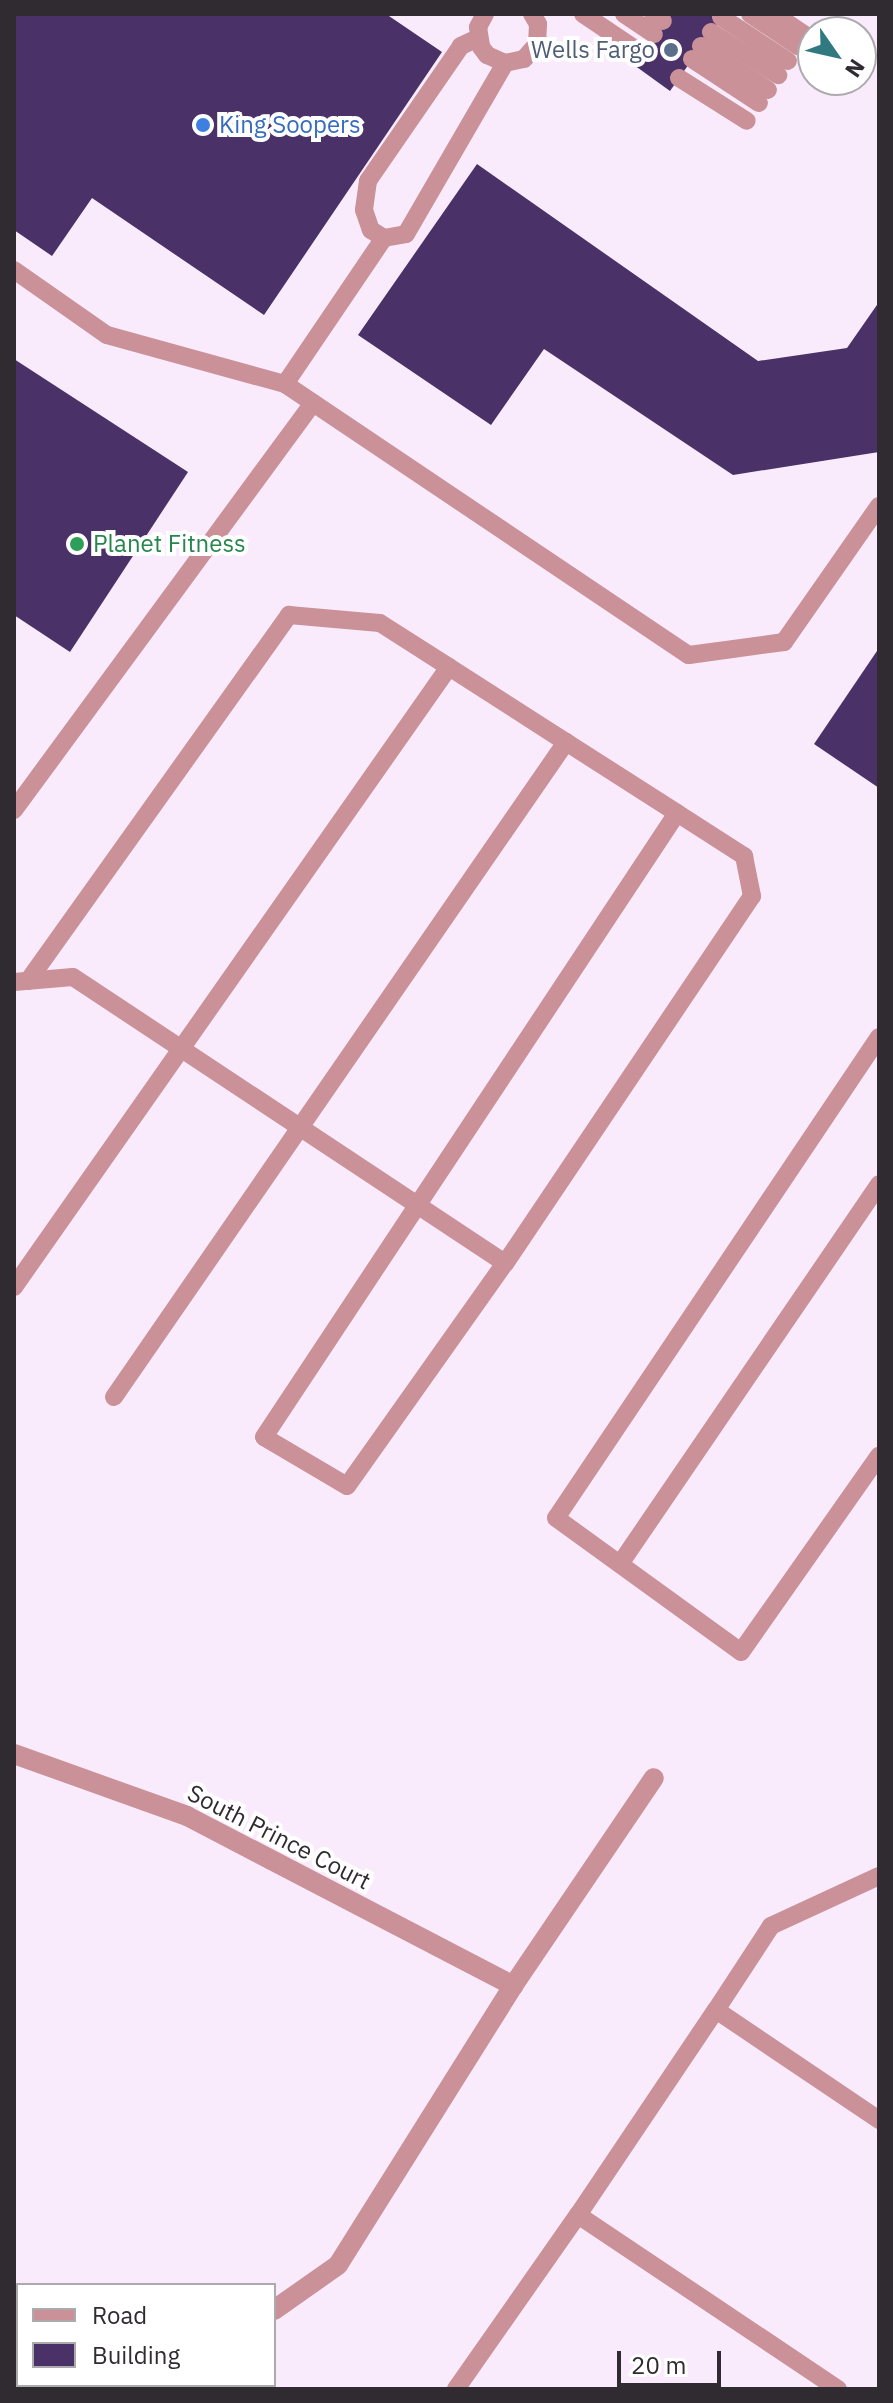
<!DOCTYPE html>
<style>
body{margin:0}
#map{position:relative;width:893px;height:2403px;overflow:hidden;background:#f9ebfc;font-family:"IBM Plex Sans",sans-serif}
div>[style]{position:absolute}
.building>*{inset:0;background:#4a3167}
.lane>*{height:18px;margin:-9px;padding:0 9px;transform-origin:9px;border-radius:9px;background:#ca9198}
.street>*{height:20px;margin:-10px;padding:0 10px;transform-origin:10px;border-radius:10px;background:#ca9198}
.dots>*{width:22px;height:22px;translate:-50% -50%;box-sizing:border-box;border:4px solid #fff;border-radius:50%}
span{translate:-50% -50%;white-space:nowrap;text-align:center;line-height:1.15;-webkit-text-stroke:8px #fff;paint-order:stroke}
.service-label{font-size:24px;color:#4e5e75}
.right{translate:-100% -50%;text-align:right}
.shop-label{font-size:24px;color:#366cbe}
.left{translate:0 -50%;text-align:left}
.leisure-label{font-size:24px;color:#27864d}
.street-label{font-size:24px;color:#302b31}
.frame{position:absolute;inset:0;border:16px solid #302b31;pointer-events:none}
.legend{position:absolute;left:16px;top:2283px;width:260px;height:104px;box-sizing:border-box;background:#fff;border:2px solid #acaaad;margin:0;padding:10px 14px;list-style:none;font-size:24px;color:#302b31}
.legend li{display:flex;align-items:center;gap:16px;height:40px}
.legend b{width:40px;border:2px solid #acaaad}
.north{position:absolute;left:797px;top:16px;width:80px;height:80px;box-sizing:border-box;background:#fff;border:2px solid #acaaad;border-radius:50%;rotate:124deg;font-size:22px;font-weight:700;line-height:32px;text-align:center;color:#302b31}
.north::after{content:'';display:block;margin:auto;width:28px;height:36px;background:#307980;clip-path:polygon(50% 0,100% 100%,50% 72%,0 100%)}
.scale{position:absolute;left:617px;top:2351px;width:104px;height:36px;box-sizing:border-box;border:4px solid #302b31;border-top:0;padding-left:10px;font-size:24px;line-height:28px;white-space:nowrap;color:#302b31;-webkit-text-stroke:6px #fff;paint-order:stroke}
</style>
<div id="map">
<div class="building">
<div style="clip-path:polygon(14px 14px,386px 14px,442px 52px,264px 315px,92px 198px,52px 256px,14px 230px)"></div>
<div style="clip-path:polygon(668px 14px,724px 14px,670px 91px,634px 65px)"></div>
<div style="clip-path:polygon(477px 164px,758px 361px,847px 348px,879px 302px,879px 452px,733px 475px,544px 349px,491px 425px,358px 335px)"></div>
<div style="clip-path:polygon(14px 359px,188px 472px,70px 652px,14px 615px)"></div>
<div style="clip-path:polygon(879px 648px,879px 788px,814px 744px)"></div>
</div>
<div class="lane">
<div style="left:485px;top:14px;width:15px;rotate:118deg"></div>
<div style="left:478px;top:27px;width:20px;rotate:81deg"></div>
<div style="left:481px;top:47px;width:10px;rotate:53deg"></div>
<div style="left:487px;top:55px;width:20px;rotate:24deg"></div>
<div style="left:505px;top:63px;width:19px;rotate:-12deg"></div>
<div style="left:524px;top:59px;width:20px;rotate:-49deg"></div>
<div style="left:537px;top:44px;width:20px;rotate:-87deg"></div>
<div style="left:538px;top:24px;width:12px;rotate:-121deg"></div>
<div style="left:583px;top:14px;width:70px;rotate:33.9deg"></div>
<div style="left:624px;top:14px;width:36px;rotate:34deg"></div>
<div style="left:653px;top:14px;width:12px;rotate:35deg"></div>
<div style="left:750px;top:14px;width:58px;rotate:33.7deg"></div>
<div style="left:774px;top:14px;width:37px;rotate:34deg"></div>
<div style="left:721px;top:17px;width:80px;rotate:33.3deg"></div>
<div style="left:711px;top:32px;width:80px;rotate:32.7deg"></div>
<div style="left:478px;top:38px;width:19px;rotate:155deg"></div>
<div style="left:461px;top:46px;width:164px;rotate:124.6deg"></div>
<div style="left:368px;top:181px;width:29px;rotate:98deg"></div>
<div style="left:364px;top:210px;width:21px;rotate:71deg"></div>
<div style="left:371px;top:230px;width:15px;rotate:32deg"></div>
<div style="left:384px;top:238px;width:22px;rotate:-10deg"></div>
<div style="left:406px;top:234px;width:198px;rotate:-59.9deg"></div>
<div style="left:701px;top:46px;width:80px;rotate:33.3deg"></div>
<div style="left:692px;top:59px;width:80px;rotate:33.3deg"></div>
<div style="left:679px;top:78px;width:80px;rotate:32.3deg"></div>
<div style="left:14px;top:270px;width:113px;rotate:35deg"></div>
<div style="left:107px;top:335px;width:185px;rotate:15.4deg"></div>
<div style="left:285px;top:384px;width:486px;rotate:33.9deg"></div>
<div style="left:689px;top:655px;width:96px;rotate:-7.8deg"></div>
<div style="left:784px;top:642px;width:166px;rotate:-55.1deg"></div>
<div style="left:285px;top:384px;width:176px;rotate:-55.9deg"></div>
<div style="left:14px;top:810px;width:505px;rotate:-53.7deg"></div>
<div style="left:28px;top:981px;width:450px;rotate:-54.5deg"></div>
<div style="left:289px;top:615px;width:91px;rotate:5deg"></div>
<div style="left:380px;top:623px;width:82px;rotate:32.5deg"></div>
<div style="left:449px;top:667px;width:139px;rotate:32.7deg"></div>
<div style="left:566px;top:742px;width:132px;rotate:32.6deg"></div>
<div style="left:677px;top:813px;width:80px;rotate:32.7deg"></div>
<div style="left:744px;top:856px;width:41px;rotate:78.7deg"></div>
<div style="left:752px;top:896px;width:442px;rotate:123.9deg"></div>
<div style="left:505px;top:1263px;width:273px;rotate:125.3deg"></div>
<div style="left:347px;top:1486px;width:96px;rotate:-149.4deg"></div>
<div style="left:264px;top:1437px;width:748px;rotate:-56.5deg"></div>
<div style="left:14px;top:982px;width:59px;rotate:-4.8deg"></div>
<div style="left:73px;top:977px;width:518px;rotate:33.51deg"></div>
<div style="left:879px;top:1037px;width:579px;rotate:123.88deg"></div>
<div style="left:556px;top:1518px;width:228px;rotate:35.9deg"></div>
<div style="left:741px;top:1652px;width:240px;rotate:-54.9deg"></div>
<div style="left:14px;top:1287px;width:757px;rotate:-54.95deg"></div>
<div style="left:114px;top:1397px;width:796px;rotate:-55.39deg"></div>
<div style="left:620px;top:1564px;width:460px;rotate:-55.7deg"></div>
<div style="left:879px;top:1876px;width:119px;rotate:155.2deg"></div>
<div style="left:771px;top:1926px;width:100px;rotate:123.2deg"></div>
<div style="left:716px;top:2010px;width:197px;rotate:34deg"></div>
<div style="left:578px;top:2215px;width:247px;rotate:-56.1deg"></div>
<div style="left:456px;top:2389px;width:213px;rotate:-55deg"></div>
<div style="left:578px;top:2215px;width:313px;rotate:33.8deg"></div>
</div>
<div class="street">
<div style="left:14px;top:1754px;width:184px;rotate:19.7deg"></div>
<div style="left:187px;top:1816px;width:368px;rotate:27.5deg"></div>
<div style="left:274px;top:2310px;width:78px;rotate:-35.1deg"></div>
<div style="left:338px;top:2265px;width:329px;rotate:-57.9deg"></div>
<div style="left:513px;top:1986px;width:251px;rotate:-55.9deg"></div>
<div style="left:115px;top:2389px;width:11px;rotate:-22deg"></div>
</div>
<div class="dots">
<div style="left:671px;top:50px;background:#5c6f8a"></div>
<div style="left:203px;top:125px;background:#3f7fe0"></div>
<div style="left:77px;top:544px;background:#2e9e5b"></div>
</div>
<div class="service-label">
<span class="right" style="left:655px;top:50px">Wells Fargo</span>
</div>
<div class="shop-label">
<span class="left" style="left:219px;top:125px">King Soopers</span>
</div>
<div class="leisure-label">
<span class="left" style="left:93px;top:544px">Planet Fitness</span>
</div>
<div class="street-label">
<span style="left:279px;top:1837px;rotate:27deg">South Prince Court</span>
</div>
<div class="frame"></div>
<ul class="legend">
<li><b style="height:10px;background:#ca9198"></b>Road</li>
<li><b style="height:22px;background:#4a3167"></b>Building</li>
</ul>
<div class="north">N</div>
<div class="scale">20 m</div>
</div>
